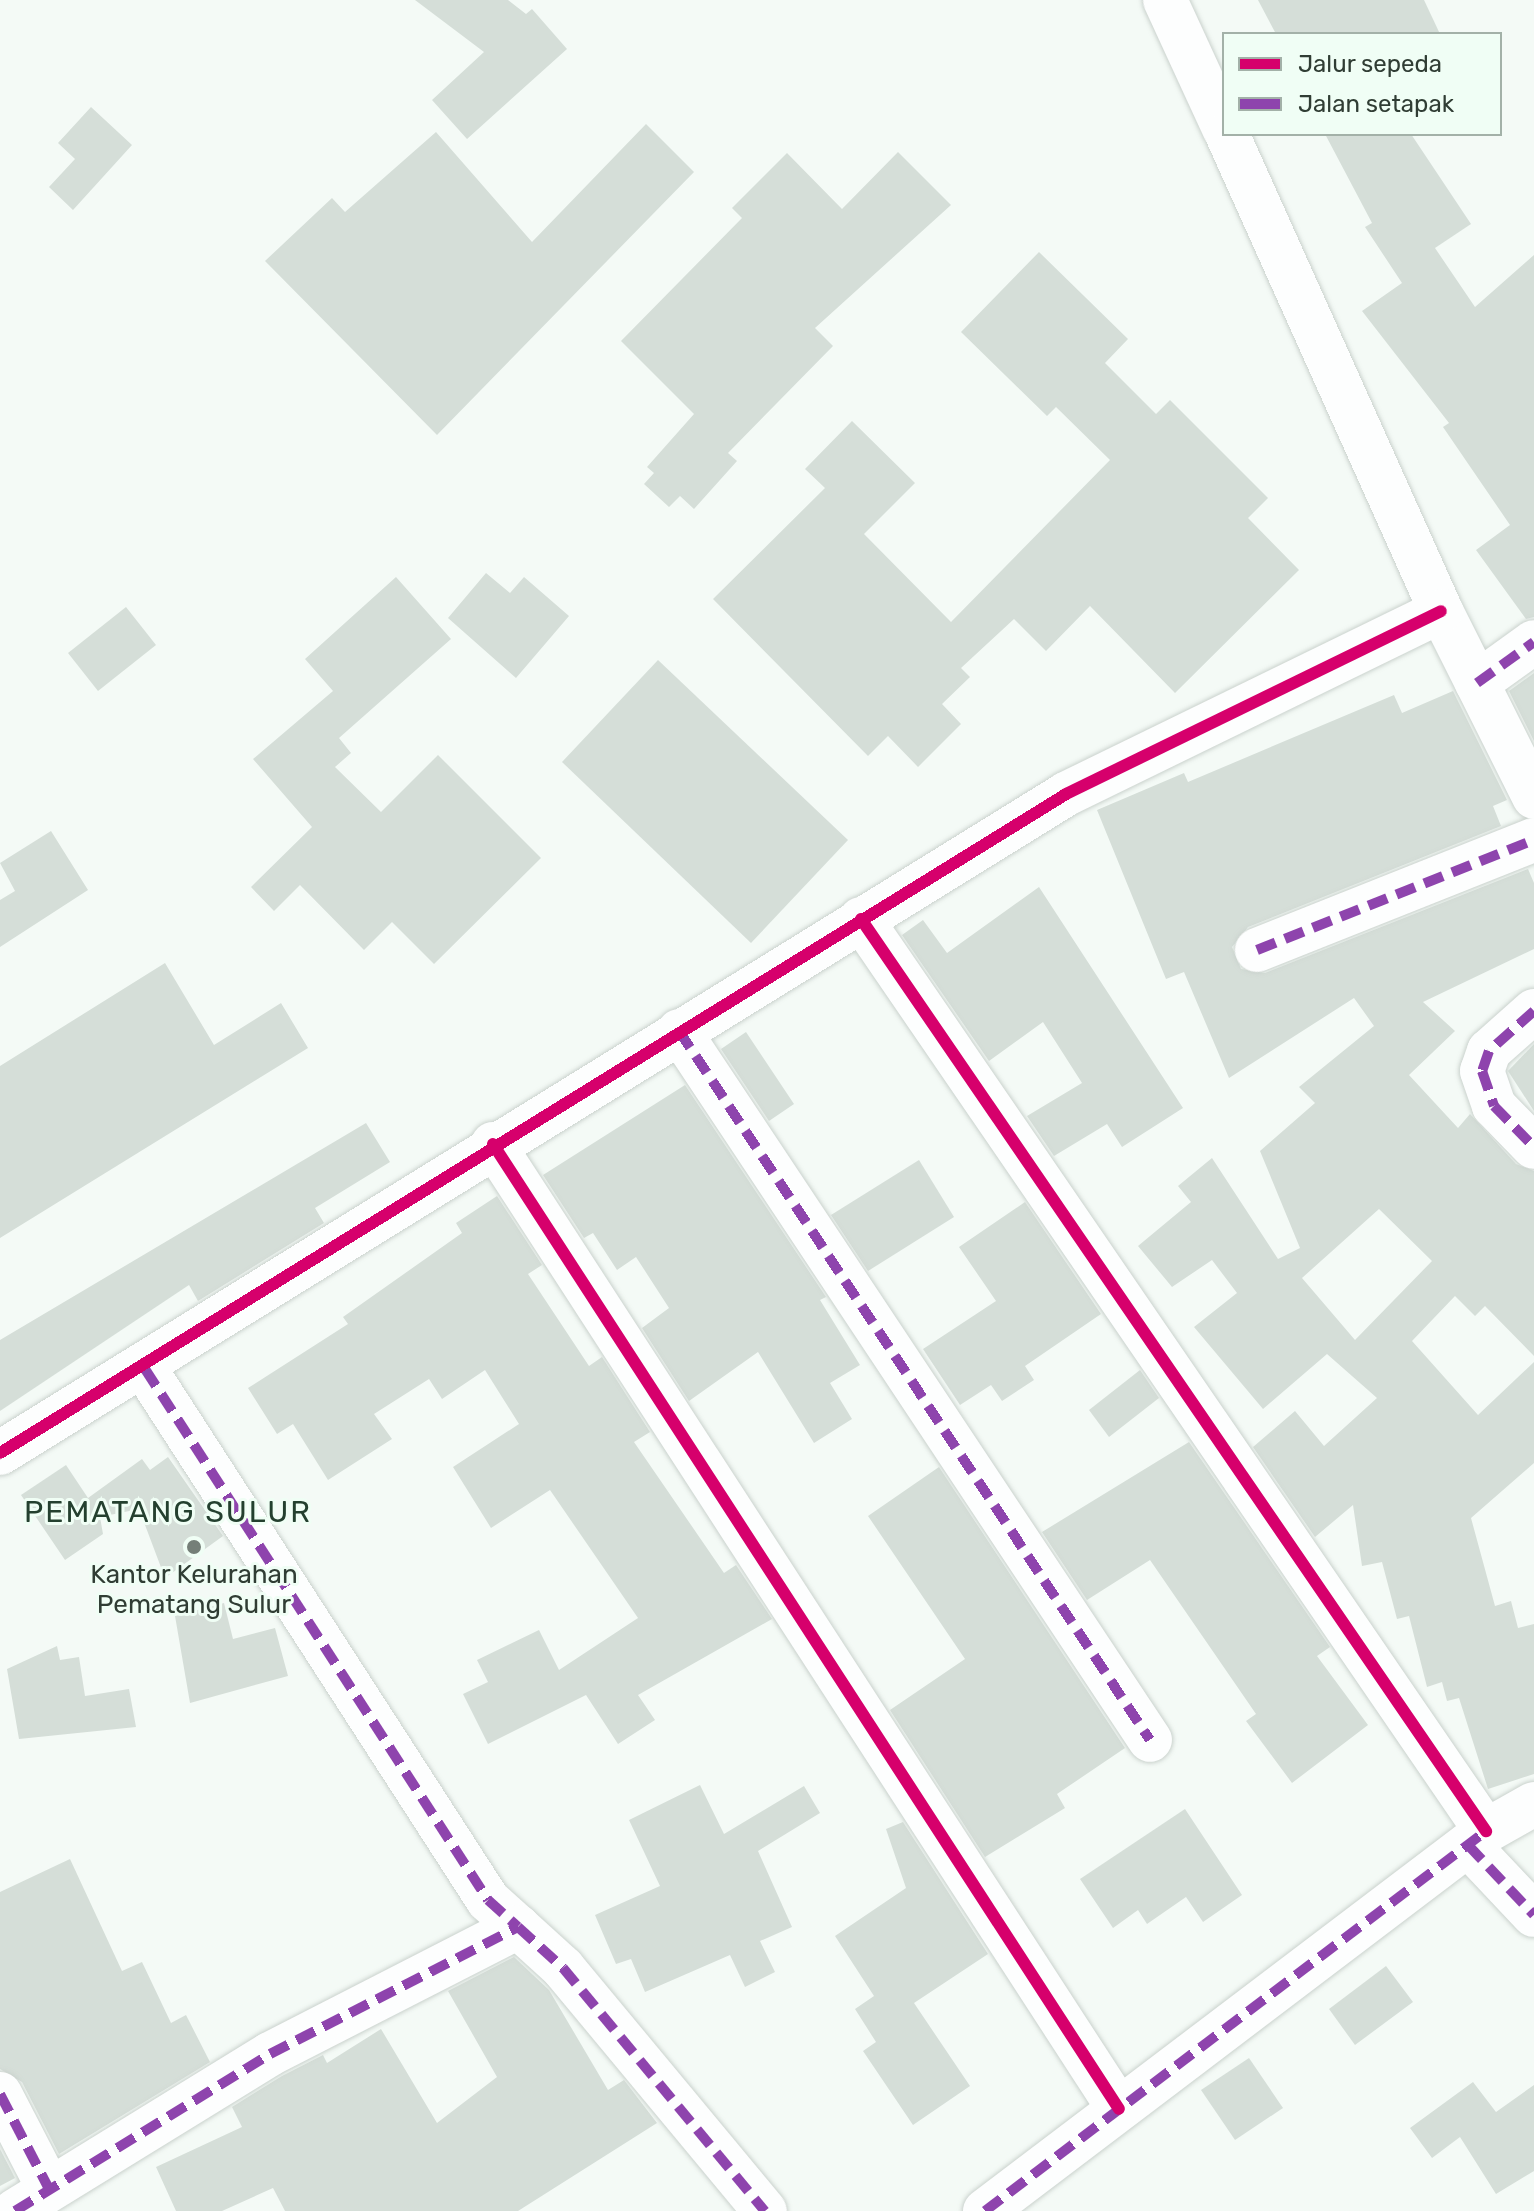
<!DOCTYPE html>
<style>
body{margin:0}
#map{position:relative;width:1534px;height:2211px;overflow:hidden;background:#f4faf6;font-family:Rubik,sans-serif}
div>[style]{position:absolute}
.building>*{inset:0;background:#d5ded8}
.roads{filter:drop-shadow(0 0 2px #cad2cd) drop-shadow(0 0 2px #cad2cd)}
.minor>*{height:44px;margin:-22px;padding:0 22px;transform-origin:22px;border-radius:22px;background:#fdfefe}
.quiet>*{height:10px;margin-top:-5px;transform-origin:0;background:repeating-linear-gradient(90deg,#8e44ad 0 20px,transparent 0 30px)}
.cycleway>*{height:12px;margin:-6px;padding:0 6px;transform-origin:6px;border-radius:6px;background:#d6006c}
.dots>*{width:22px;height:22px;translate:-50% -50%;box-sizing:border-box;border:4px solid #f0fef5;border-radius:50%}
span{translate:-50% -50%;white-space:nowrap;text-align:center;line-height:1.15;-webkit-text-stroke:6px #f0fef5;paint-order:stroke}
.poi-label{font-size:26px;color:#303d34}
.quarter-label{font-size:30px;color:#24402f;letter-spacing:2px}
.legend{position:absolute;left:1222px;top:32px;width:280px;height:104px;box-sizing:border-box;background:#f0fef5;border:2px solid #a3b1a8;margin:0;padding:10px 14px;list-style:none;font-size:24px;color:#303d34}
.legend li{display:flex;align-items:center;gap:16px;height:40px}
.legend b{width:40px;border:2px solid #a3b1a8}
</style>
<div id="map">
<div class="building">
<div style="clip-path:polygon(415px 0,508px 0,526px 14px,532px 9px,567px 49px,467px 139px,432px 100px,484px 52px)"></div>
<div style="clip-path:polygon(1258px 0,1424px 0,1440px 34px,1276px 34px)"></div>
<div style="clip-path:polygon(91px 107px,132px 145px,73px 210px,49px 187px,75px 159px,58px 143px)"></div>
<div style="clip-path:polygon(646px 124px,694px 172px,437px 435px,265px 261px,332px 198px,345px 212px,436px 132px,532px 242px)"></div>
<div style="clip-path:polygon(1325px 134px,1411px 134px,1471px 224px,1435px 248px,1475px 307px,1534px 255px,1534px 617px,1526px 619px,1476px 550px,1510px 525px,1443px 427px,1449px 423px,1362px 311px,1402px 283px,1365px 227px,1372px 223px)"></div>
<div style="clip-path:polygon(898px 152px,951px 205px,815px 328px,833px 346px,728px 453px,737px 461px,694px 509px,680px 496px,669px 507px,644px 484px,654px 473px,647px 467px,694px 414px,621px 341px,742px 218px,732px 208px,787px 153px,842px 209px)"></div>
<div style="clip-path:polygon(1039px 252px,1128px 339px,1105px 363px,1156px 414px,1170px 400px,1268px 498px,1248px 518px,1299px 570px,1175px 693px,1090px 606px,1046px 651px,1014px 619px,961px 668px,970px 677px,942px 704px,961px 724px,918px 767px,888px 736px,868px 756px,713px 599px,825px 488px,805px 469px,852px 421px,915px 483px,864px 534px,951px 622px,1110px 460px,1056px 407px,1047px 416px,961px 332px)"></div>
<div style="clip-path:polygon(486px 573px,510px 593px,524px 577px,569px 616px,516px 678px,448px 618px)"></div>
<div style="clip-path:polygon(396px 577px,451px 639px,339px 738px,351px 753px,335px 767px,381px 812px,438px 755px,541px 858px,434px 964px,392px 922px,364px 950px,300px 885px,274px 911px,251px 887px,312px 827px,253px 759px,333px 691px,305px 659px)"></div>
<div style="clip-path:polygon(126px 607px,156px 645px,98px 691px,68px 653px)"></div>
<div style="clip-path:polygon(658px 660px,848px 840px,751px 943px,562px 762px)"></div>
<div style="clip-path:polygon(1534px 673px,1534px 741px,1509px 691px)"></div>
<div style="clip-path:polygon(evenodd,1453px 691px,1507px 800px,1493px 806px,1501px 826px,1248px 927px,1232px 947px,1241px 969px,1265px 973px,1528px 869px,1534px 883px,1534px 949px,1423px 1002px,1455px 1031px,1409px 1075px,1458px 1128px,1470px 1114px,1516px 1164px,1534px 1171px,1534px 1356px,1485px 1306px,1475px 1316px,1455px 1296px,1412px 1341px,1478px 1415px,1534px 1362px,1534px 1463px,1471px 1518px,1495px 1606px,1511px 1601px,1518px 1628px,1534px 1624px,1534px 1774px,1488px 1789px,1459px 1698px,1447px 1701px,1442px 1682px,1427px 1687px,1409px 1616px,1397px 1619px,1382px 1562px,1362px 1566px,1353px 1505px,1315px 1537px,1253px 1447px,1295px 1411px,1324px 1446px,1377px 1398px,1327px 1354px,1263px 1409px,1194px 1327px,1237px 1293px,1212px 1260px,1172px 1287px,1138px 1246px,1191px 1202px,1178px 1186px,1212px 1158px,1278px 1259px,1300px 1248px,1260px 1151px,1315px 1103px,1299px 1087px,1374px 1026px,1354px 998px,1229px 1078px,1184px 972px,1166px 979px,1097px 810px,1184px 773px,1188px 782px,1394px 695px,1402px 713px,1453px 691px,1379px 1209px,1432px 1261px,1355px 1340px,1302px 1278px,1379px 1209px)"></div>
<div style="clip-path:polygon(51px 831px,88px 890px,0 947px,0 900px,15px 891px,0 863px)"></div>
<div style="clip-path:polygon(1039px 887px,1183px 1108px,1122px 1147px,1107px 1124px,1054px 1156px,1027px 1116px,1082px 1083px,1043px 1022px,989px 1061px,902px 935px,923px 920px,947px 953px)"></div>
<div style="clip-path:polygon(165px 963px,214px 1045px,281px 1003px,308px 1048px,0 1238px,0 1066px)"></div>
<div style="clip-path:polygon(746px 1032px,794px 1104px,769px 1121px,721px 1049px)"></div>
<div style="clip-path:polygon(1534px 1044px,1534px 1111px,1508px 1071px)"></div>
<div style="clip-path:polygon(685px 1085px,826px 1297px,820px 1300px,860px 1365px,830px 1383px,852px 1419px,814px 1443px,758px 1352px,689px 1401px,642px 1328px,669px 1308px,636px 1257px,617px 1270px,593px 1233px,584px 1238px,543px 1175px)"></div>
<div style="clip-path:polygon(366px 1123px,390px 1162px,315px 1208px,324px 1223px,198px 1301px,189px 1285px,0 1411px,0 1340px)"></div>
<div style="clip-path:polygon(919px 1160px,954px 1217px,868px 1271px,831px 1215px)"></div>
<div style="clip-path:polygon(497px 1196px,542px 1265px,528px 1274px,589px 1366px,602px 1357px,650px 1432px,634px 1442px,724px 1573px,736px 1565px,772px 1619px,638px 1695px,655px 1720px,618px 1744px,586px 1695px,488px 1744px,463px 1694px,488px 1682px,477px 1660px,539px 1630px,559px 1670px,638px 1618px,550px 1490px,491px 1528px,453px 1467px,519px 1424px,485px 1370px,442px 1399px,429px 1379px,374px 1414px,392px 1439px,328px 1480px,293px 1424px,277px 1434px,248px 1388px,348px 1324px,343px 1317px,462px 1233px,456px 1223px)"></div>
<div style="clip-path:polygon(1025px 1202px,1101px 1314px,1025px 1366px,1034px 1380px,1002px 1401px,991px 1385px,960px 1405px,923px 1349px,996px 1301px,959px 1247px)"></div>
<div style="clip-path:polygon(1140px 1370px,1159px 1398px,1109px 1437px,1089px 1410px)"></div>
<div style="clip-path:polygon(1189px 1442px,1330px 1647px,1317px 1656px,1368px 1725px,1292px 1783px,1246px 1721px,1256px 1714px,1150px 1560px,1087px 1600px,1042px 1532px)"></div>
<div style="clip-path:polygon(168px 1457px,223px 1536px,165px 1578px,139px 1509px,100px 1517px,103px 1534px,65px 1560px,21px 1495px,66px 1465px,88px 1498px,142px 1459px,150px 1470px)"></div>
<div style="clip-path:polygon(939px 1467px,1125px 1748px,1057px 1794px,1065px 1808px,985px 1857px,890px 1710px,965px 1659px,868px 1516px)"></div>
<div style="clip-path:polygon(224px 1603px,233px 1639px,275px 1628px,288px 1676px,190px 1703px,175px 1616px)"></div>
<div style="clip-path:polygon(57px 1646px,60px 1660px,79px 1657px,85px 1696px,129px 1689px,136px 1727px,19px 1739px,7px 1669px)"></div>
<div style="clip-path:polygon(700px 1785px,724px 1834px,804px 1786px,820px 1813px,758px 1851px,792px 1927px,760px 1941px,775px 1972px,745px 1987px,730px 1955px,645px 1992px,631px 1959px,616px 1964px,595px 1915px,660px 1886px,629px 1820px)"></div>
<div style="clip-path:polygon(1185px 1809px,1242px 1895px,1203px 1922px,1186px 1897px,1147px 1924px,1138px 1910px,1113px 1928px,1080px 1879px)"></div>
<div style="clip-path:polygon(903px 1822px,988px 1954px,914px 2003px,970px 2086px,913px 2125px,863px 2051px,876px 2042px,855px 2009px,874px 1996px,835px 1936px,906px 1888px,886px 1829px)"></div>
<div style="clip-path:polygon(70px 1859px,122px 1971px,142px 1962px,171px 2023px,186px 2015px,210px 2062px,59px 2154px,22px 2082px,0 2069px,0 1892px)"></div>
<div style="clip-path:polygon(514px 1957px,549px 1990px,608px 2090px,624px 2080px,657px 2123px,518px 2211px,285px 2211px,273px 2188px,222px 2211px,176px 2211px,156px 2167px,242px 2127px,232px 2107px,282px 2076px,323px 2055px,327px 2063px,381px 2029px,437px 2123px,497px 2077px,448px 1991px)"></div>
<div style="clip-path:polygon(1386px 1966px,1413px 2002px,1355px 2045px,1329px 2009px)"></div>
<div style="clip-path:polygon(1249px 2058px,1283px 2108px,1235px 2140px,1201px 2090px)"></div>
<div style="clip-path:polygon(1473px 2082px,1496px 2112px,1534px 2085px,1534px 2171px,1496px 2194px,1460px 2137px,1432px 2158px,1410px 2128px)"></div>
<div style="clip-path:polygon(0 2149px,15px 2178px,0 2186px)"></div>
</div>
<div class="roads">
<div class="minor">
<div style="left:1165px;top:0;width:141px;rotate:65.3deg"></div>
<div style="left:1227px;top:134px;width:523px;rotate:65.84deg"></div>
<div style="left:1441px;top:611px;width:208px;rotate:63.4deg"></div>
<div style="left:1477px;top:683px;width:70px;rotate:-35.7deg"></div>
<div style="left:861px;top:919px;width:1106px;rotate:55.58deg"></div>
<div style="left:1257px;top:950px;width:298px;rotate:-21.7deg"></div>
<div style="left:1534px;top:1011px;width:60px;rotate:138.4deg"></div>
<div style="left:1489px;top:1051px;width:21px;rotate:109deg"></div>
<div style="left:1482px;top:1071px;width:37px;rotate:71deg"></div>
<div style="left:1494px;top:1106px;width:57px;rotate:45.7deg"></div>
<div style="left:679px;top:1031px;width:851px;rotate:56.4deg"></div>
<div style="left:493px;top:1144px;width:1150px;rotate:57.03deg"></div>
<div style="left:145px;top:1369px;width:632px;rotate:57.14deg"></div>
<div style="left:488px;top:1900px;width:40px;rotate:42deg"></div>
<div style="left:0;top:1453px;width:1253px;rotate:-31.72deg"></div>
<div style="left:1066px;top:794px;width:417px;rotate:-26deg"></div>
<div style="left:1468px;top:1845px;width:96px;rotate:46.7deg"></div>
<div style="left:0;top:2094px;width:107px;rotate:62.7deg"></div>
<div style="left:15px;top:2211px;width:299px;rotate:-31.6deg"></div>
<div style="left:270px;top:2054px;width:279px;rotate:-27.1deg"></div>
<div style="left:518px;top:1927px;width:61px;rotate:42.3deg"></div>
<div style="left:563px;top:1968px;width:316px;rotate:50.3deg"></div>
<div style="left:985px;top:2211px;width:629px;rotate:-37.18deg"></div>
<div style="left:1486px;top:1831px;width:55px;rotate:-29.4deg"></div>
</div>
</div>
<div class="quiet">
<div style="left:1477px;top:683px;width:70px;rotate:-35.7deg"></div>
<div style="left:1257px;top:950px;width:298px;rotate:-21.7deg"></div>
<div style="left:1534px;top:1011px;width:60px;rotate:138.4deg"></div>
<div style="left:1489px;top:1051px;width:21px;rotate:109deg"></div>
<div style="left:1482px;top:1071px;width:37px;rotate:71deg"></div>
<div style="left:1494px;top:1106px;width:57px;rotate:45.7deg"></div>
<div style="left:679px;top:1031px;width:851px;rotate:56.4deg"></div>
<div style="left:145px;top:1369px;width:632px;rotate:57.14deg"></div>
<div style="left:488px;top:1900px;width:40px;rotate:42deg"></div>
<div style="left:1468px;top:1845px;width:96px;rotate:46.7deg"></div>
<div style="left:0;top:2094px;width:107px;rotate:62.7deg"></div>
<div style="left:15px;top:2211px;width:299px;rotate:-31.6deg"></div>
<div style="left:270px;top:2054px;width:279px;rotate:-27.1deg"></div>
<div style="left:518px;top:1927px;width:61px;rotate:42.3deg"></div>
<div style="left:563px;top:1968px;width:316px;rotate:50.3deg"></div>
<div style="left:985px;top:2211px;width:629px;rotate:-37.18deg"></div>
<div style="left:1486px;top:1831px;width:5px;rotate:-127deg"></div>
</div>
<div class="cycleway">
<div style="left:861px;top:919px;width:1106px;rotate:55.58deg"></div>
<div style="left:493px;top:1144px;width:1150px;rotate:57.03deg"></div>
<div style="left:0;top:1453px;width:1253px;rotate:-31.72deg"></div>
<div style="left:1066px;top:794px;width:417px;rotate:-26deg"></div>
</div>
<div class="dots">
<div style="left:194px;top:1547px;background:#757f78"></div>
</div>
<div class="poi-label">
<span style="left:194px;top:1590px">Kantor Kelurahan<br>Pematang Sulur</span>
</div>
<div class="quarter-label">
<span style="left:168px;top:1512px">PEMATANG SULUR</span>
</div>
<ul class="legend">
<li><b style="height:10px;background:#d6006c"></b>Jalur sepeda</li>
<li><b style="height:10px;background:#8e44ad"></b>Jalan setapak</li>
</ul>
</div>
